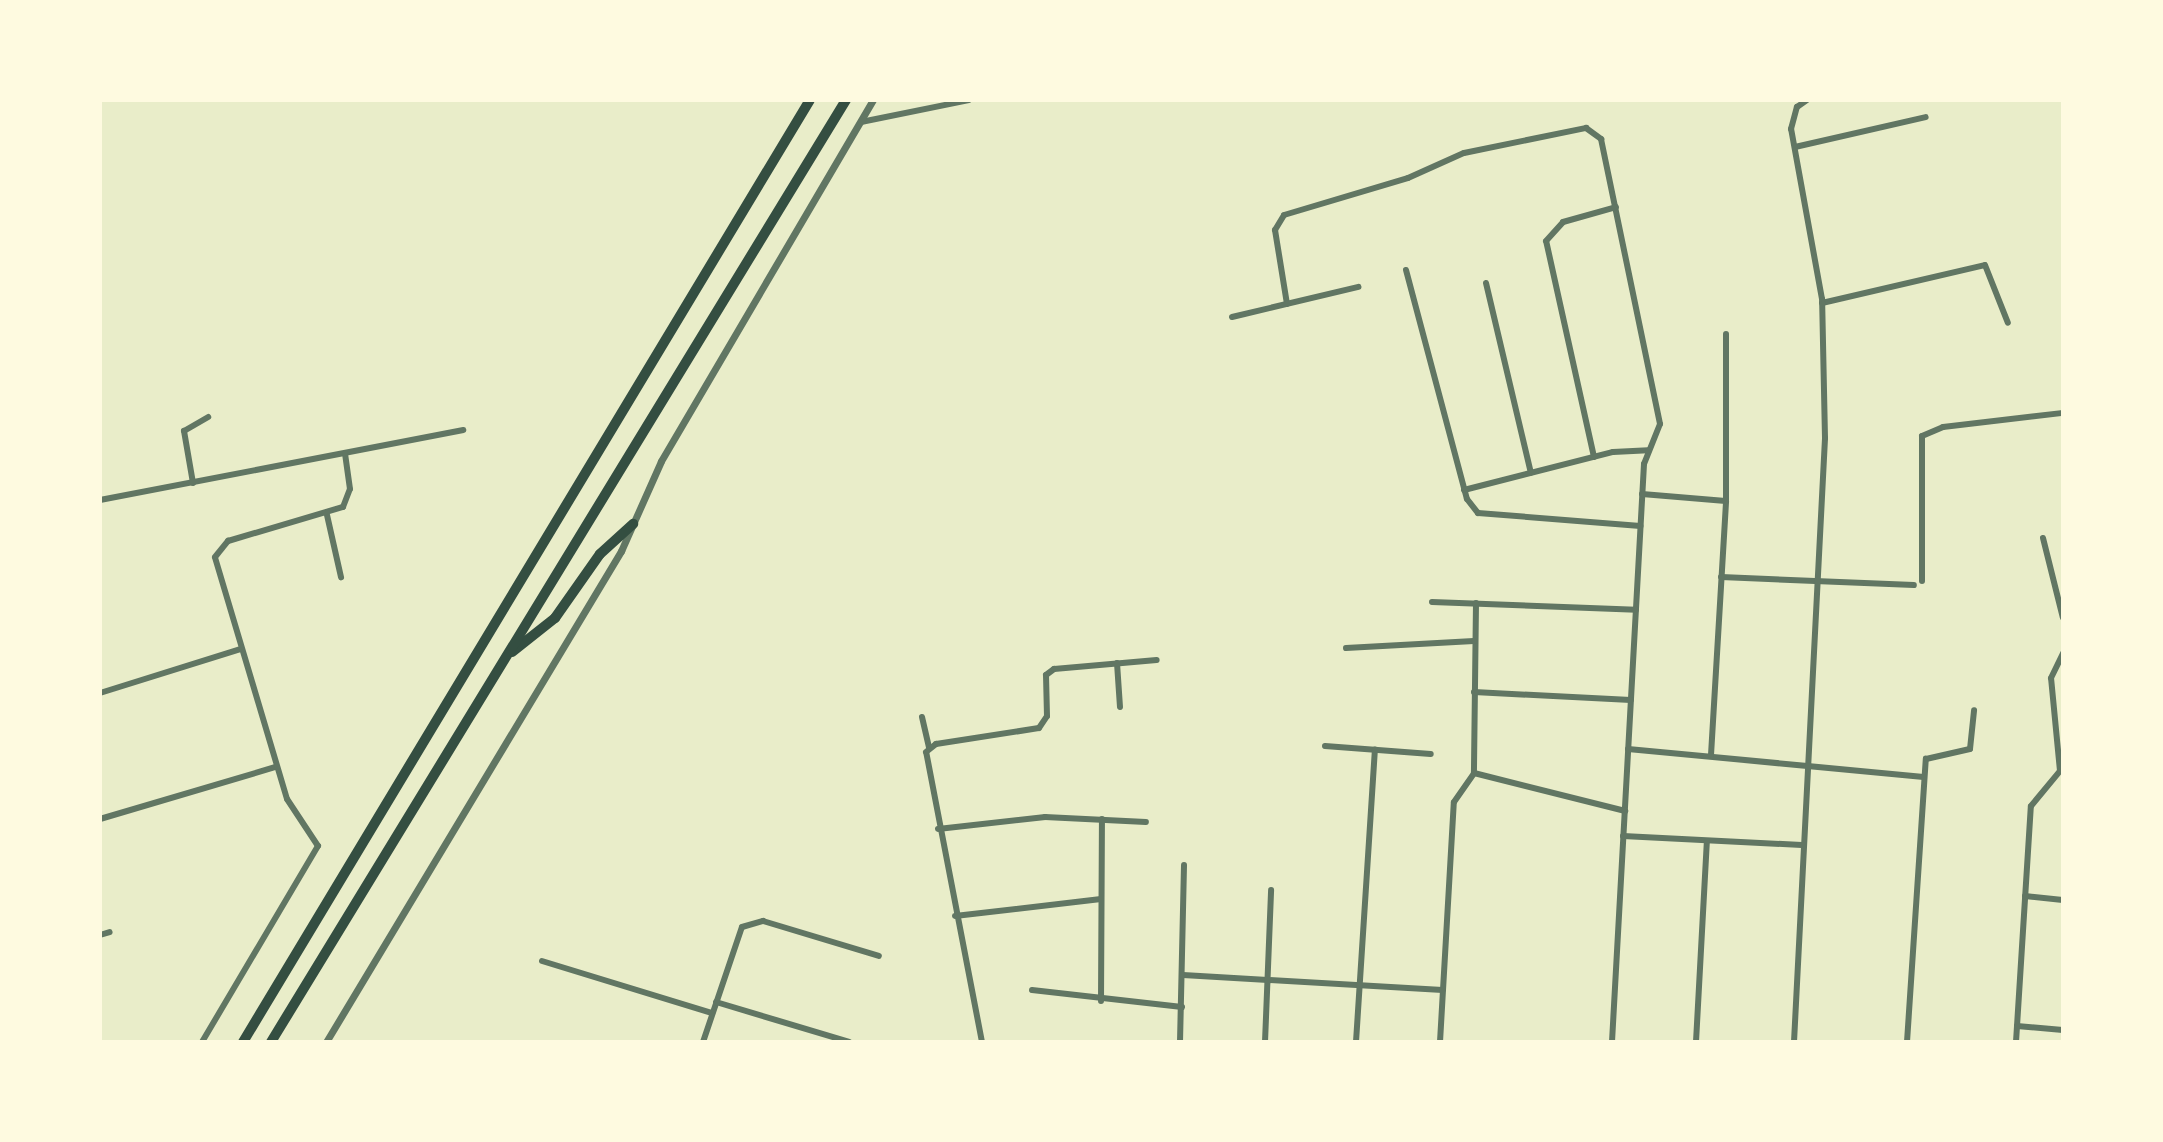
<!DOCTYPE html>
<style>
body{margin:0}
#map{position:relative;width:2163px;height:1142px;overflow:hidden;background:#e9edc9;font-family:"DejaVu Sans",sans-serif}
div>[style]{position:absolute}
.minor>*{height:6px;margin:-3px;padding:0 3px;transform-origin:3px;border-radius:3px;background:#617663}
.tertiary>*{height:7px;margin:-3.5px;padding:0 3.5px;transform-origin:3.5px;border-radius:3.5px;background:#617663}
.trunk>*{height:10px;margin:-5px;padding:0 5px;transform-origin:5px;border-radius:5px;background:#344e41}
span{translate:-50% -50%;white-space:nowrap;text-align:center;line-height:1.15;-webkit-text-stroke:6px #fefae0;paint-order:stroke}
.frame{position:absolute;inset:0;border:102px solid #fefae0;pointer-events:none}
</style>
<div id="map">
<div class="minor">
<div style="left:861px;top:122px;width:110px;rotate:-11.5deg"></div>
<div style="left:1795px;top:147px;width:134px;rotate:-12.9deg"></div>
<div style="left:1406px;top:270px;width:237px;rotate:75.1deg"></div>
<div style="left:1467px;top:499px;width:18px;rotate:52deg"></div>
<div style="left:1478px;top:513px;width:163px;rotate:4.6deg"></div>
<div style="left:1486px;top:283px;width:195px;rotate:76.7deg"></div>
<div style="left:1822px;top:303px;width:167px;rotate:-13.1deg"></div>
<div style="left:1985px;top:265px;width:62px;rotate:68.4deg"></div>
<div style="left:1287px;top:304px;width:75px;rotate:-99.2deg"></div>
<div style="left:1275px;top:230px;width:17px;rotate:-59deg"></div>
<div style="left:1284px;top:215px;width:129px;rotate:-16.6deg"></div>
<div style="left:1408px;top:178px;width:61px;rotate:-24.1deg"></div>
<div style="left:1464px;top:153px;width:125px;rotate:-11.6deg"></div>
<div style="left:1586px;top:128px;width:19px;rotate:36deg"></div>
<div style="left:1601px;top:139px;width:291px;rotate:78.3deg"></div>
<div style="left:1660px;top:424px;width:43px;rotate:111.8deg"></div>
<div style="left:1644px;top:464px;width:579px;rotate:93.17deg"></div>
<div style="left:1232px;top:317px;width:130px;rotate:-13.4deg"></div>
<div style="left:1594px;top:457px;width:221px;rotate:-102.5deg"></div>
<div style="left:1546px;top:241px;width:25px;rotate:-48deg"></div>
<div style="left:1563px;top:222px;width:55px;rotate:-15.8deg"></div>
<div style="left:193px;top:483px;width:53px;rotate:-99.8deg"></div>
<div style="left:184px;top:431px;width:28px;rotate:-30deg"></div>
<div style="left:1464px;top:490px;width:154px;rotate:-14.3deg"></div>
<div style="left:1613px;top:452px;width:35px;rotate:-3deg"></div>
<div style="left:1642px;top:494px;width:84px;rotate:4.8deg"></div>
<div style="left:100px;top:500px;width:370px;rotate:-10.9deg"></div>
<div style="left:327px;top:515px;width:64px;rotate:77.3deg"></div>
<div style="left:2043px;top:538px;width:82px;rotate:76deg"></div>
<div style="left:1721px;top:577px;width:193px;rotate:2.4deg"></div>
<div style="left:1922px;top:581px;width:145px;rotate:-90deg"></div>
<div style="left:1922px;top:436px;width:23px;rotate:-23deg"></div>
<div style="left:1943px;top:427px;width:121px;rotate:-6.7deg"></div>
<div style="left:1432px;top:602px;width:204px;rotate:2.2deg"></div>
<div style="left:1476px;top:603px;width:170px;rotate:90.7deg"></div>
<div style="left:1474px;top:773px;width:156px;rotate:14.1deg"></div>
<div style="left:1346px;top:648px;width:128px;rotate:-3.1deg"></div>
<div style="left:1117px;top:663px;width:44px;rotate:86.1deg"></div>
<div style="left:1474px;top:692px;width:157px;rotate:2.9deg"></div>
<div style="left:100px;top:693px;width:147px;rotate:-17.4deg"></div>
<div style="left:922px;top:717px;width:31px;rotate:77deg"></div>
<div style="left:1325px;top:746px;width:106px;rotate:4.3deg"></div>
<div style="left:1628px;top:749px;width:297px;rotate:5.4deg"></div>
<div style="left:1711px;top:755px;width:254px;rotate:-86.6deg"></div>
<div style="left:1726px;top:501px;width:167px;rotate:-90deg"></div>
<div style="left:100px;top:819px;width:184px;rotate:-16.5deg"></div>
<div style="left:938px;top:829px;width:108px;rotate:-6.4deg"></div>
<div style="left:1045px;top:817px;width:101px;rotate:2.8deg"></div>
<div style="left:1623px;top:836px;width:179px;rotate:2.9deg"></div>
<div style="left:2025px;top:896px;width:38px;rotate:6deg"></div>
<div style="left:955px;top:916px;width:147px;rotate:-6.6deg"></div>
<div style="left:100px;top:935px;width:10px;rotate:-17deg"></div>
<div style="left:542px;top:961px;width:178px;rotate:17deg"></div>
<div style="left:1183px;top:975px;width:260px;rotate:3.3deg"></div>
<div style="left:1032px;top:990px;width:151px;rotate:6.5deg"></div>
<div style="left:1101px;top:1001px;width:182px;rotate:-89.7deg"></div>
<div style="left:716px;top:1002px;width:139px;rotate:16.7deg"></div>
<div style="left:2017px;top:1026px;width:46px;rotate:5deg"></div>
<div style="left:202px;top:1042px;width:228px;rotate:-59.4deg"></div>
<div style="left:318px;top:846px;width:56px;rotate:-123.4deg"></div>
<div style="left:287px;top:799px;width:252px;rotate:-106.6deg"></div>
<div style="left:215px;top:557px;width:21px;rotate:-51deg"></div>
<div style="left:228px;top:541px;width:120px;rotate:-16.5deg"></div>
<div style="left:343px;top:507px;width:19px;rotate:-69deg"></div>
<div style="left:350px;top:489px;width:36px;rotate:-98deg"></div>
<div style="left:703px;top:1042px;width:121px;rotate:-71.3deg"></div>
<div style="left:742px;top:927px;width:22px;rotate:-16deg"></div>
<div style="left:763px;top:921px;width:121px;rotate:16.8deg"></div>
<div style="left:982px;top:1042px;width:295px;rotate:-100.9deg"></div>
<div style="left:926px;top:752px;width:13px;rotate:-39deg"></div>
<div style="left:936px;top:744px;width:104px;rotate:-8.8deg"></div>
<div style="left:1039px;top:728px;width:14px;rotate:-56deg"></div>
<div style="left:1047px;top:716px;width:41px;rotate:-91.4deg"></div>
<div style="left:1046px;top:675px;width:10px;rotate:-37deg"></div>
<div style="left:1054px;top:669px;width:103px;rotate:-5deg"></div>
<div style="left:1180px;top:1042px;width:177px;rotate:-88.7deg"></div>
<div style="left:1265px;top:1042px;width:152px;rotate:-87.7deg"></div>
<div style="left:1356px;top:1042px;width:293px;rotate:-86.3deg"></div>
<div style="left:1440px;top:1042px;width:240px;rotate:-86.7deg"></div>
<div style="left:1454px;top:802px;width:35px;rotate:-55deg"></div>
<div style="left:1696px;top:1042px;width:201px;rotate:-86.9deg"></div>
<div style="left:1794px;top:1042px;width:605px;rotate:-87.06deg"></div>
<div style="left:1825px;top:438px;width:139px;rotate:-91.2deg"></div>
<div style="left:1822px;top:299px;width:173px;rotate:-100.3deg"></div>
<div style="left:1791px;top:129px;width:23px;rotate:-75deg"></div>
<div style="left:1797px;top:107px;width:12px;rotate:-35deg"></div>
<div style="left:1907px;top:1042px;width:284px;rotate:-86.2deg"></div>
<div style="left:1926px;top:759px;width:45px;rotate:-12.8deg"></div>
<div style="left:1970px;top:749px;width:39px;rotate:-84deg"></div>
<div style="left:2016px;top:1042px;width:236px;rotate:-86.4deg"></div>
<div style="left:2031px;top:806px;width:45px;rotate:-50.4deg"></div>
<div style="left:2060px;top:771px;width:93px;rotate:-95.5deg"></div>
<div style="left:2051px;top:678px;width:28px;rotate:-64deg"></div>
</div>
<div class="tertiary">
<div style="left:326px;top:1042px;width:573px;rotate:-59deg"></div>
<div style="left:621px;top:551px;width:98px;rotate:-66deg"></div>
<div style="left:661px;top:461px;width:419px;rotate:-59.6deg"></div>
</div>
<div class="trunk">
<div style="left:512px;top:652px;width:55px;rotate:-38.3deg"></div>
<div style="left:555px;top:618px;width:78px;rotate:-54.9deg"></div>
<div style="left:600px;top:554px;width:45px;rotate:-42.3deg"></div>
<div style="left:243px;top:1042px;width:1099px;rotate:-58.96deg"></div>
<div style="left:271px;top:1042px;width:1104px;rotate:-58.6deg"></div>
</div>
<div class="frame"></div>
</div>
